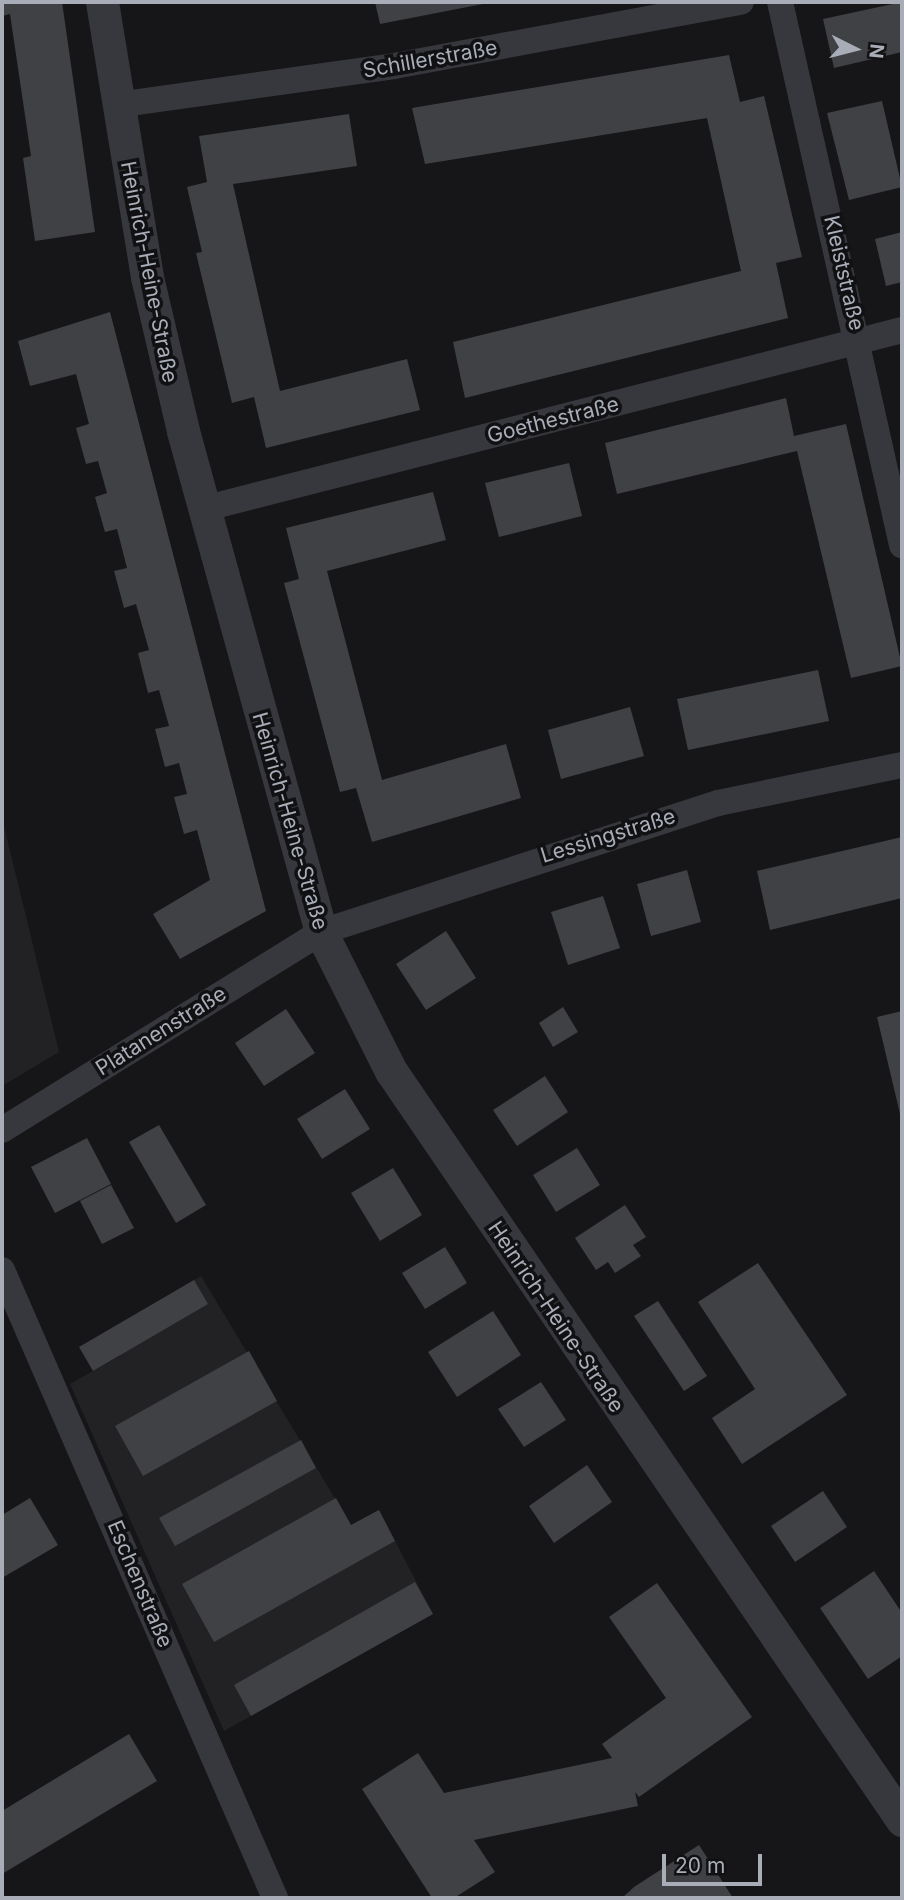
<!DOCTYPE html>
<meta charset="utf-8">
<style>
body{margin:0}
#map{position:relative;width:904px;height:1900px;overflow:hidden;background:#161618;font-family:Inter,sans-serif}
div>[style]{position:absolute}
.built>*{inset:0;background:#222225}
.building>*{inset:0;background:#404145}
.minor>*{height:26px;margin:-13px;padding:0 13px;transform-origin:13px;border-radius:13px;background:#37383d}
.tertiary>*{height:33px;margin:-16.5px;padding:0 16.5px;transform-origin:16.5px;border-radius:16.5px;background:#37383d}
span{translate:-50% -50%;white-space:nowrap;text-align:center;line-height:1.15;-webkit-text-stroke:7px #111113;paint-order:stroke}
.street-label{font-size:21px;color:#a8adb8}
.frame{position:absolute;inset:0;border:4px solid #a8adb8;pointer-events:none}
.north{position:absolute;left:820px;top:14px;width:70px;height:70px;-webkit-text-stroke:5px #111113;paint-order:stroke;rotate:96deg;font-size:19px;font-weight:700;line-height:28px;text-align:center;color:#a8adb8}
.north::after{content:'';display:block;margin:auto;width:24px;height:32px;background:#a8adb8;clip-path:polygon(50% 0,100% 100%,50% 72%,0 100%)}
.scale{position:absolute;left:662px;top:1854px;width:100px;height:32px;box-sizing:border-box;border:4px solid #a8adb8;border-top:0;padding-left:9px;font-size:21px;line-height:24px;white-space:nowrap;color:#a8adb8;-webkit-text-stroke:5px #111113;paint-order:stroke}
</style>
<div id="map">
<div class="built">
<div style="clip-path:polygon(2px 818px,59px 1052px,2px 1086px)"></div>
<div style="clip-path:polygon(201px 1276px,351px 1525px,379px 1510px,433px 1614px,224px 1731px,70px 1384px,120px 1356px,105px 1332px)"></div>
</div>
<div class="building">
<div style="clip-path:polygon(2px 2px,62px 2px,95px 232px,35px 241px,23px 158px,31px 156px,10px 14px,2px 16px)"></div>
<div style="clip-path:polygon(375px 2px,488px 2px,488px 3px,380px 24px)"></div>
<div style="clip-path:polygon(902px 2px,902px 52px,834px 68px,823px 19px)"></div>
<div style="clip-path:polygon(729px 55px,740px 102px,764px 96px,802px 257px,776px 263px,788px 318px,465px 398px,453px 342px,741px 271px,707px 118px,425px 164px,412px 108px)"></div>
<div style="clip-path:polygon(882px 101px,902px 187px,849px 200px,827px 113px)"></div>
<div style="clip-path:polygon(349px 114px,357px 166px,233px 184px,280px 391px,407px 359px,420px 410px,266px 448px,254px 397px,232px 403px,196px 253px,202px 252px,187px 187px,207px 182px,199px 136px)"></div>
<div style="clip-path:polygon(902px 232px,902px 282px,886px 286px,875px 239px)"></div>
<div style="clip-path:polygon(110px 312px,266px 911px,180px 959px,153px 914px,210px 880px,197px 830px,184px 834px,174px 797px,187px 794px,179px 763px,165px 767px,155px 729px,169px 726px,159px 690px,148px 693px,138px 653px,149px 650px,136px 604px,124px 608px,114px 571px,127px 568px,117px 529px,105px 532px,95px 497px,107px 493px,98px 461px,86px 464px,76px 428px,89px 424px,76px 374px,30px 386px,18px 341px)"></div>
<div style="clip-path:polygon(786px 398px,794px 436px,846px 424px,902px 666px,851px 678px,797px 451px,617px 494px,605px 443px)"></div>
<div style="clip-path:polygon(569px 463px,582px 516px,499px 537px,485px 483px)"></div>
<div style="clip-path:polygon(433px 492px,446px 540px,327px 571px,382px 780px,506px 744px,521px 798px,372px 842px,356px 788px,340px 792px,284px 583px,299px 579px,286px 528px)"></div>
<div style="clip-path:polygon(818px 670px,829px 721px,688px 750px,677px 699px)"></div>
<div style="clip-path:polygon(630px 707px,644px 756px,561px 779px,548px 730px)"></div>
<div style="clip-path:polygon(902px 837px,902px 898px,770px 930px,757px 871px)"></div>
<div style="clip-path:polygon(687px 870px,701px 922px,651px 936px,637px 884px)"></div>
<div style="clip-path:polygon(603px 896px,620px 948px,568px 965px,551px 912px)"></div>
<div style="clip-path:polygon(446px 931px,476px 978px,426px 1010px,396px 964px)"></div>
<div style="clip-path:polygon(563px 1007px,578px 1032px,553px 1047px,539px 1023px)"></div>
<div style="clip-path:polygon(286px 1009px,315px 1053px,264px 1086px,235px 1043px)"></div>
<div style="clip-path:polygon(902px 1011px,902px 1118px,901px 1118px,877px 1017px)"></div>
<div style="clip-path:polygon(545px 1076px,568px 1112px,517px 1146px,493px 1110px)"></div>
<div style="clip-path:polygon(345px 1089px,370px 1129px,322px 1159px,297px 1119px)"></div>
<div style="clip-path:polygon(159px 1125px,206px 1205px,176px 1223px,129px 1142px)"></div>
<div style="clip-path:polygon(87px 1138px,111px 1184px,55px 1213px,31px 1167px)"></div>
<div style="clip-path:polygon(577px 1148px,600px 1185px,556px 1212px,533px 1175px)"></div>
<div style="clip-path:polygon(393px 1168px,422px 1215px,380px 1241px,351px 1193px)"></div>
<div style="clip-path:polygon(111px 1185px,134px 1228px,102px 1244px,80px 1201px)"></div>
<div style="clip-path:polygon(625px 1205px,646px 1237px,633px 1245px,641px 1256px,615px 1273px,608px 1262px,596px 1270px,575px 1238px)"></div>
<div style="clip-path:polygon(445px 1247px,467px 1283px,425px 1309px,402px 1273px)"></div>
<div style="clip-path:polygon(758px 1263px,847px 1395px,742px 1464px,712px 1418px,755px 1389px,698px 1302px)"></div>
<div style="clip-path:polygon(194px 1280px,208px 1304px,93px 1371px,79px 1347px)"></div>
<div style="clip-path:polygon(658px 1301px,707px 1376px,684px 1391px,634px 1316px)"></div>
<div style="clip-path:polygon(493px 1311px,521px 1355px,457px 1397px,428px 1352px)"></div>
<div style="clip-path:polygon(249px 1351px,277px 1401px,143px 1476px,115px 1426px)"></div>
<div style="clip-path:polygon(541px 1382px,566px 1420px,524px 1447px,498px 1409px)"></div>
<div style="clip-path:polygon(301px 1440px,316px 1468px,175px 1546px,159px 1518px)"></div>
<div style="clip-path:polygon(587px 1465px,612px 1502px,554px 1543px,529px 1506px)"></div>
<div style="clip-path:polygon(823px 1491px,847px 1527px,795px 1562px,771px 1526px)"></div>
<div style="clip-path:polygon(30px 1498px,58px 1545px,2px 1578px,2px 1515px)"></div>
<div style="clip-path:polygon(336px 1498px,351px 1525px,379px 1510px,395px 1541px,214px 1642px,182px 1584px)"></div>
<div style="clip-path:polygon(874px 1571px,902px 1613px,902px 1656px,868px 1679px,820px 1608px)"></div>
<div style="clip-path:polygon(415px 1582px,433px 1614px,251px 1716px,234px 1685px)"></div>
<div style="clip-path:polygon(657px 1583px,752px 1717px,639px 1797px,635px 1792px,638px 1806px,474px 1840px,495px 1872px,454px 1898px,432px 1898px,362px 1789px,418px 1753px,444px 1793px,612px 1758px,602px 1744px,666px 1698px,609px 1617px)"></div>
<div style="clip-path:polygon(129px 1734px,157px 1781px,2px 1874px,2px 1811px)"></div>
<div style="clip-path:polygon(699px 1845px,733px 1898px,622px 1898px,634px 1887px)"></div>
</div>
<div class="minor">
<div style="left:780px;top:2px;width:557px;rotate:77.34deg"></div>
<div style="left:117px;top:105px;width:280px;rotate:-8deg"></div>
<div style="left:394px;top:66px;width:353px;rotate:-10.5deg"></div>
<div style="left:203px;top:509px;width:722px;rotate:-14.36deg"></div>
<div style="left:2px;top:1130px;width:375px;rotate:-31.8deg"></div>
<div style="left:321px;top:932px;width:417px;rotate:-18deg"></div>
<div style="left:718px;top:803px;width:188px;rotate:-11.7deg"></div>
<div style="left:2px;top:1270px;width:685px;rotate:66.5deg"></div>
</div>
<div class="tertiary">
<div style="left:102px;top:2px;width:279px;rotate:80.7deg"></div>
<div style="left:147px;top:277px;width:158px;rotate:76.8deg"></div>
<div style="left:183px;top:431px;width:520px;rotate:74.6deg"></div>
<div style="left:321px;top:932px;width:156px;rotate:63.3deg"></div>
<div style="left:391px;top:1071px;width:907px;rotate:55.7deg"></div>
</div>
<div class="street-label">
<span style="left:430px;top:59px;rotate:-10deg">Schillerstraße</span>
<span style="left:149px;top:272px;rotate:79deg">Heinrich-Heine-Straße</span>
<span style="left:844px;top:273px;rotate:77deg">Kleiststraße</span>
<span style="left:553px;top:420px;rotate:-14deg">Goethestraße</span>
<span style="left:290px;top:821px;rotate:74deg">Heinrich-Heine-Straße</span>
<span style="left:608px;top:836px;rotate:-17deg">Lessingstraße</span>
<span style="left:161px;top:1031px;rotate:-32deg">Platanenstraße</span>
<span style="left:556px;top:1317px;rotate:56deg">Heinrich-Heine-Straße</span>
<span style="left:140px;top:1584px;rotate:67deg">Eschenstraße</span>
</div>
<div class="frame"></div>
<div class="north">N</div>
<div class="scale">20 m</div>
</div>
